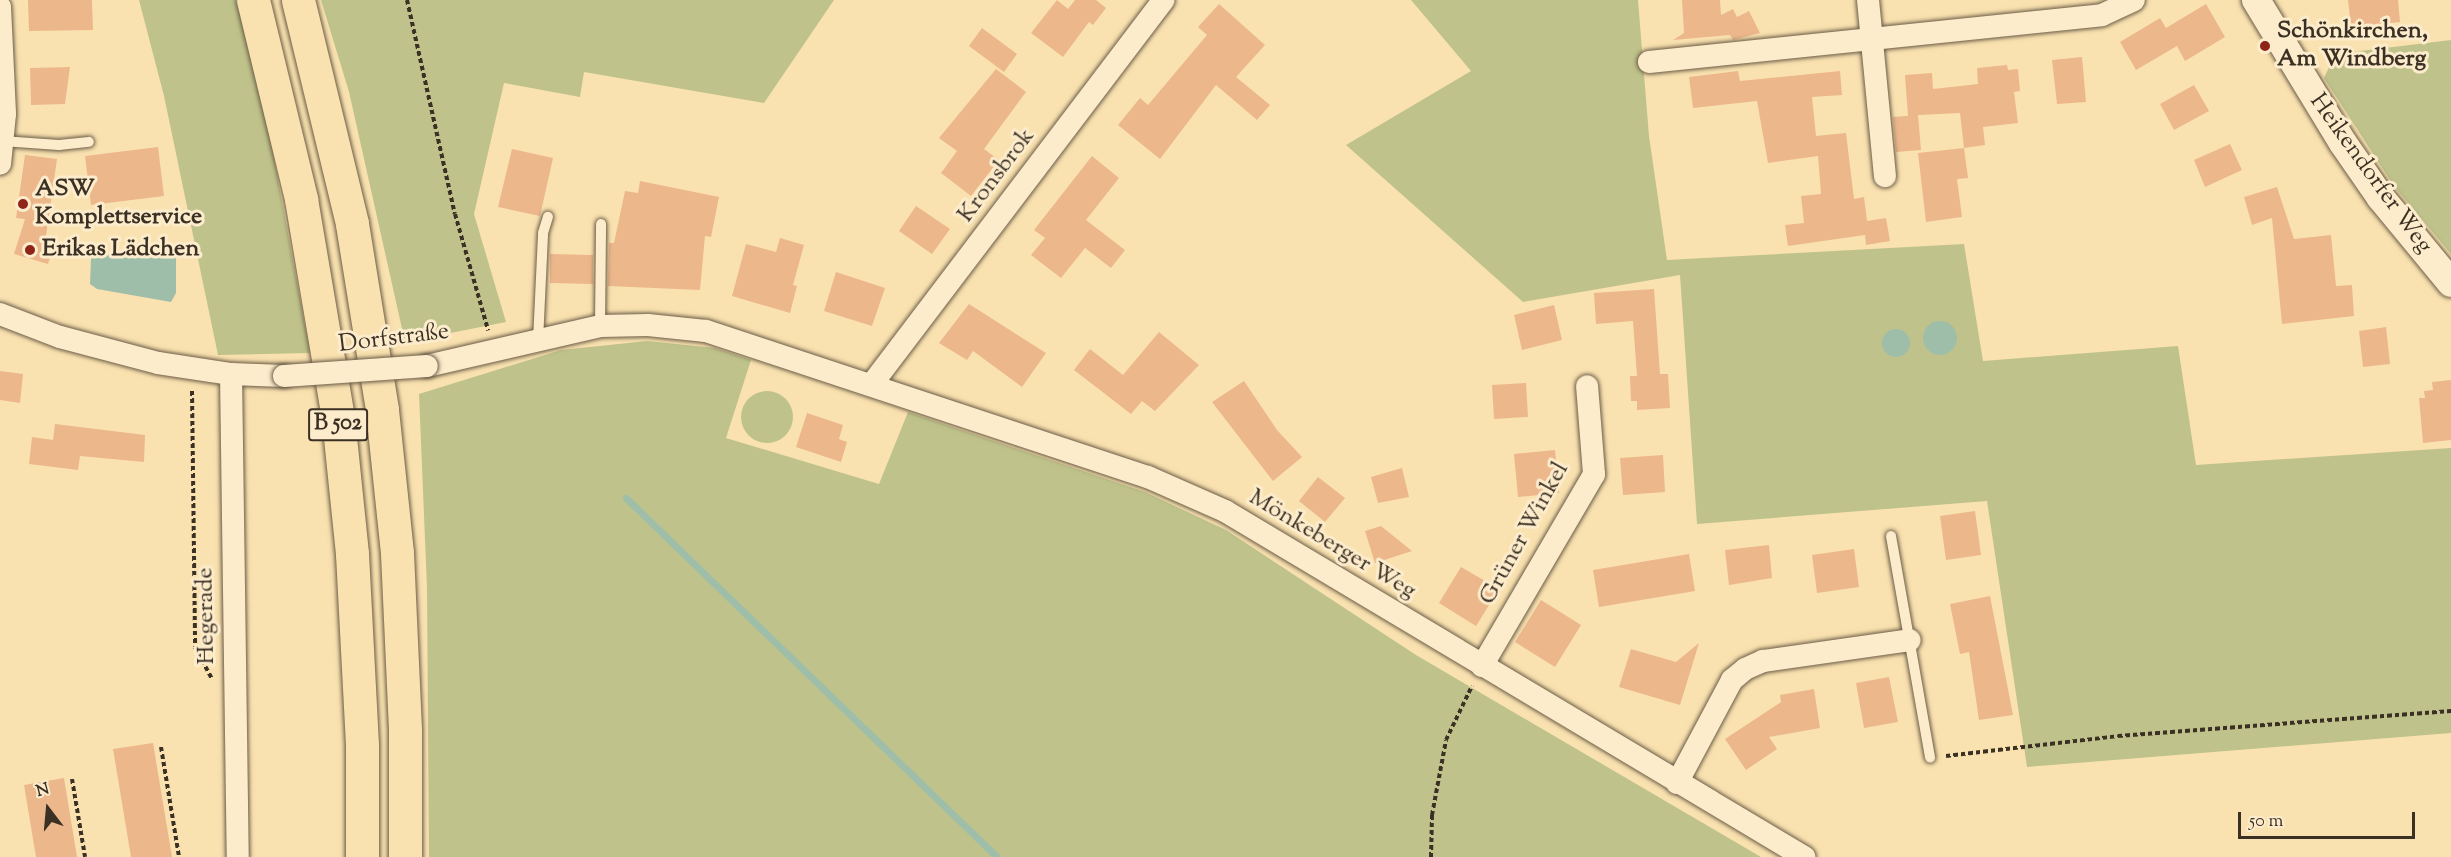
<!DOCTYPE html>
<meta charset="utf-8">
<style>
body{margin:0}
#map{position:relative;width:2451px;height:857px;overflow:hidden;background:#fae2b0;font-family:"Sorts Mill Goudy",serif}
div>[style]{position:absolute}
.green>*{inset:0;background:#bfc38b}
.round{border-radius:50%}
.water>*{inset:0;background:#9fbea9}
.stream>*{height:7px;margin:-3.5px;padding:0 3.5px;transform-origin:3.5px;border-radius:3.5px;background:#9fbea9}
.building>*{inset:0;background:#ecb78b}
.path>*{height:4px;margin-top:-2px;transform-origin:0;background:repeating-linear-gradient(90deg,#3b3024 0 4.5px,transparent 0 7.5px)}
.roads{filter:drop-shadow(0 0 2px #6b5c47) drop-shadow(0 0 2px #6b5c47)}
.service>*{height:10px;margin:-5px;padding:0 5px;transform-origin:5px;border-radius:5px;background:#fceccc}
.minor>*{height:22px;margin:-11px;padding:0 11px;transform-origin:11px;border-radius:11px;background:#fceccc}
.tertiary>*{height:28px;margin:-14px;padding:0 14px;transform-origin:14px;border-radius:14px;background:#fceccc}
.trunk>*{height:33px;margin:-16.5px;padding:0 16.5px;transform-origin:16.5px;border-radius:16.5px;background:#fae2b0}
.bridges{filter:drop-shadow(0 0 2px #6b5c47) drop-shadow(0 0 2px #6b5c47)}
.minor-bridge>*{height:22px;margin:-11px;padding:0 11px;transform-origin:11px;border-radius:11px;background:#fceccc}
.dots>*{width:16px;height:16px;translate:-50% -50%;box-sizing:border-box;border:3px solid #fceccc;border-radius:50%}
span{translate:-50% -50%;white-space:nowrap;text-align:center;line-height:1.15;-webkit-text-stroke:6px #fceccc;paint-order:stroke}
.shield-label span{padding:2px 4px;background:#fceccc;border:2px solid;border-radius:4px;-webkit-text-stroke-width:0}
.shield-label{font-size:22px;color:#3b3024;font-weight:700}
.poi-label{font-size:24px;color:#3b3024;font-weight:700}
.left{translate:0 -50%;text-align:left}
.street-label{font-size:24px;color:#3b3024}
.north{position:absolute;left:18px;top:779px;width:60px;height:60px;-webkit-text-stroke:4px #fceccc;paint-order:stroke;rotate:344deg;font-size:16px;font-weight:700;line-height:24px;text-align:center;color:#3b3024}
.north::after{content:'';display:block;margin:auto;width:21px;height:27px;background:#3b3024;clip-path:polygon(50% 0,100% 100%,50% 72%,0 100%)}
.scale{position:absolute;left:2238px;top:812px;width:177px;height:27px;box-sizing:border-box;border:3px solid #3b3024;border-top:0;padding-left:8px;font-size:18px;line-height:21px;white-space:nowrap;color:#3b3024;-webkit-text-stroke:4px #fceccc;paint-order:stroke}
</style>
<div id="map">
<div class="green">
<div style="clip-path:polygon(139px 0,236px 0,259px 77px,310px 353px,218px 355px,164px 96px)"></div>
<div style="clip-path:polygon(321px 0,834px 0,764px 103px,584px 72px,580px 97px,504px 83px,474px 214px,506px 322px,405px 342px,349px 92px)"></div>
<div style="clip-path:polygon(1411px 0,1638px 0,1649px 136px,1667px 260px,1964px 244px,1983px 361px,2178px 346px,2196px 465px,2451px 448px,2451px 733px,2027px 767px,1987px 501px,1697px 524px,1680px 275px,1523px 302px,1346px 145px,1471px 71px)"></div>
<div style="clip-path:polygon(2451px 40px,2451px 254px,2394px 186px,2324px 78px,2335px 54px)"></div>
<div style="clip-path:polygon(647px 341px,715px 348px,751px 360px,726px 438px,879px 484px,908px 412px,1145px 492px,1226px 530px,1416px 655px,1761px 857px,429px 857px,427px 588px,419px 394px,561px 350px)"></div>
<div class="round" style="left:741px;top:391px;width:52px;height:52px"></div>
</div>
<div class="water">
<div style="clip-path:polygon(170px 251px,176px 258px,176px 293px,171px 302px,97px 289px,90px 284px,91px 259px,98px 255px)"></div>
<div class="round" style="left:1923px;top:321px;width:34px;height:34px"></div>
<div class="round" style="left:1882px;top:329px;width:28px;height:28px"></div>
</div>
<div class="stream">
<div style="left:626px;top:498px;width:516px;rotate:44.06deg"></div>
</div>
<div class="building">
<div style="clip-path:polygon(28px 0,92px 0,93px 30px,29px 31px)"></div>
<div style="clip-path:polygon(1057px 0,1068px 9px,1075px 0,1096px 0,1106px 8px,1093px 25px,1089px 22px,1063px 57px,1031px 33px)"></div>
<div style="clip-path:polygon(1682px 0,1720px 0,1721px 15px,1733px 9px,1737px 17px,1749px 11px,1760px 33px,1733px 40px,1730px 35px,1673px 40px,1684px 33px)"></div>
<div style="clip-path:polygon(2348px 0,2398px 0,2400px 22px,2351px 27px)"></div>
<div style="clip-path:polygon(1219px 4px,1265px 45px,1236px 77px,1270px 105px,1257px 120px,1216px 85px,1160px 159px,1118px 125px,1140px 98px,1148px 105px,1207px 35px,1198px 27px)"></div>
<div style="clip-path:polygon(2206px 4px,2225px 37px,2185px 61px,2177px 46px,2136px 70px,2120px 42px,2160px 18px,2166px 28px)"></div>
<div style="clip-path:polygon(982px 28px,1017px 54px,1004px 72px,969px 46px)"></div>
<div style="clip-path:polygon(2082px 57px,2086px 102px,2057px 104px,2052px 60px)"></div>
<div style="clip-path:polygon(2007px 65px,2008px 70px,2018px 69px,2020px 91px,2014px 92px,2018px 123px,1983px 127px,1985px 145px,1964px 148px,1960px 113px,1918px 115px,1921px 150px,1896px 152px,1893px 117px,1917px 115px,1908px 116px,1905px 75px,1932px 73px,1933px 89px,1978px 84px,1977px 68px)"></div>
<div style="clip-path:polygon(70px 67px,65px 104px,31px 105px,30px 68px)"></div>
<div style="clip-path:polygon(996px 69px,1026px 92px,984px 149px,999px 160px,971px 196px,941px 173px,957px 151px,939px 138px)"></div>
<div style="clip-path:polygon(1738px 71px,1740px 81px,1840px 71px,1842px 95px,1812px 97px,1816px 136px,1846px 133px,1854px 199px,1864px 197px,1867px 221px,1886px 218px,1890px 241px,1866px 245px,1865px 235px,1788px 246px,1785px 225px,1804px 223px,1801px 196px,1821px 194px,1818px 156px,1768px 163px,1757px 101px,1693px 108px,1689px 77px)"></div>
<div style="clip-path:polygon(2194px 85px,2209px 111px,2174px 130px,2160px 104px)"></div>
<div style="clip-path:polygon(2230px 144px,2242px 170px,2205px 187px,2194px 160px)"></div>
<div style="clip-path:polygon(158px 147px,164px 196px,91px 205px,85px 156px)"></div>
<div style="clip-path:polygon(1964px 148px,1968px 178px,1957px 179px,1962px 217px,1926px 222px,1918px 153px)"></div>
<div style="clip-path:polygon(512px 149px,553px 158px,540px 216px,498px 207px)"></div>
<div style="clip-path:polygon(25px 155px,57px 159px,45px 243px,54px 245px,48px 264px,14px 254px,25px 219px,16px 218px)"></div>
<div style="clip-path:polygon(1092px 156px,1119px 178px,1086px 220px,1125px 250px,1111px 268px,1085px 248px,1061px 278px,1031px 255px,1045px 238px,1034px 230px)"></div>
<div style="clip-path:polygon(640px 181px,719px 197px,711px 237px,705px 236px,700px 290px,608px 286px,609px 243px,614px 243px,625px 191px,638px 193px)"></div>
<div style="clip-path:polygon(2277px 187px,2294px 239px,2331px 235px,2336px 286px,2352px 285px,2354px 316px,2282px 324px,2272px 218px,2252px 225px,2244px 197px)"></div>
<div style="clip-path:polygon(916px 206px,950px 229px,932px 254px,899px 231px)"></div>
<div style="clip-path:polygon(780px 238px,804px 245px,793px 285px,797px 286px,790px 313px,732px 296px,746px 244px,776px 252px)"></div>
<div style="clip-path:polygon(550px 254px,593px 255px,593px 284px,550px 283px)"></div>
<div style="clip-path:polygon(836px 272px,885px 288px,872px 326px,824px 311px)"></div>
<div style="clip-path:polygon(1654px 289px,1660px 374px,1668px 374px,1670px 408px,1637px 410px,1637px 401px,1631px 401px,1630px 376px,1637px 376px,1633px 321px,1596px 324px,1594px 293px)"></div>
<div style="clip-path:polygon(969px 304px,1046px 353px,1022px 387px,973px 351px,967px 360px,939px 343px)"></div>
<div style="clip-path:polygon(1554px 305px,1562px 340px,1522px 350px,1514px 315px)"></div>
<div style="clip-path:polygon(2386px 327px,2390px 364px,2363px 367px,2359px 331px)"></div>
<div style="clip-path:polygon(1159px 332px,1199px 365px,1155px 411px,1142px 401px,1131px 414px,1074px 370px,1090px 349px,1123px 375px)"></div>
<div style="clip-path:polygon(0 371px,23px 374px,20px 403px,0 400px)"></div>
<div style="clip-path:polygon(2451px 380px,2451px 440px,2423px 443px,2419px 398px,2425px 398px,2424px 391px,2433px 390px,2432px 382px)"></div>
<div style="clip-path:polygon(1244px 381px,1277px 430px,1302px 457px,1273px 481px,1212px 402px)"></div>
<div style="clip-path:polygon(1526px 383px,1528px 417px,1494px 419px,1492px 385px)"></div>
<div style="clip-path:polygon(807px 413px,843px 425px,839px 439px,847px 442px,841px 462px,796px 447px)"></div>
<div style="clip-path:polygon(55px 424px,145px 435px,144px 462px,80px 456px,78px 470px,29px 464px,32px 437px,53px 440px)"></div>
<div style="clip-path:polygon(1555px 450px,1559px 493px,1518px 497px,1514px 454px)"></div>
<div style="clip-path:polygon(1663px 455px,1665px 492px,1623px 495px,1620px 458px)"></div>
<div style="clip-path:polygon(1402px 468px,1409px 497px,1378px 503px,1371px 477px)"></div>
<div style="clip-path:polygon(1318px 477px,1345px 498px,1325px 522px,1299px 501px)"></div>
<div style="clip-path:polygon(1975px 511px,1981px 555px,1946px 560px,1940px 516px)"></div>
<div style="clip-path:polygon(1381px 526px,1412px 551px,1375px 563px,1365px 531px)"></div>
<div style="clip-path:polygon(1769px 545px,1772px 578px,1729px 585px,1725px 550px)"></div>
<div style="clip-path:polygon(1854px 549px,1859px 587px,1817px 593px,1812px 555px)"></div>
<div style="clip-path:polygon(1689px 554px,1695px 591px,1599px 607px,1593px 570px)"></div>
<div style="clip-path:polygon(1461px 567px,1499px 589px,1476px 626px,1439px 603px)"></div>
<div style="clip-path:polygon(1990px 596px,2013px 715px,1979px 720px,1969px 652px,1960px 654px,1950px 604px)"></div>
<div style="clip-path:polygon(1541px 600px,1581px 625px,1555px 667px,1515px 642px)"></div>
<div style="clip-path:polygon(1699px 643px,1680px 705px,1619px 687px,1631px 649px,1676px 662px)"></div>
<div style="clip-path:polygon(1889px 677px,1898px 722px,1864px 728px,1856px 683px)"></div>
<div style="clip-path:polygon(1814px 689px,1820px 728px,1769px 737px,1777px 749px,1746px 770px,1725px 739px,1781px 702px,1780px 695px)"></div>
<div style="clip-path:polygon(153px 743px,172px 857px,131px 857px,113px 749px)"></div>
<div style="clip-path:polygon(64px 778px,77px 857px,36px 857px,24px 785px)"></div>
</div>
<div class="path">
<div style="left:407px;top:0;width:219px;rotate:77.4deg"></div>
<div style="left:455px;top:214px;width:121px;rotate:74.1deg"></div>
<div style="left:192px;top:391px;width:256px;rotate:89.3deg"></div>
<div style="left:195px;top:647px;width:36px;rotate:62deg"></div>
<div style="left:161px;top:747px;width:111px;rotate:80.7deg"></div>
<div style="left:1946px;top:756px;width:173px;rotate:-6.6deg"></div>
<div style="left:2118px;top:736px;width:334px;rotate:-4.3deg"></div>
<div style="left:72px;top:779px;width:79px;rotate:80.5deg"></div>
<div style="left:1431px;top:857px;width:42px;rotate:-88.6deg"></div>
<div style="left:1432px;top:815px;width:76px;rotate:-79.4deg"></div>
<div style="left:1446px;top:740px;width:60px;rotate:-64.3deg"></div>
</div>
<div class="roads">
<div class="service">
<div style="left:2px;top:141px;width:57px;rotate:4deg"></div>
<div style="left:59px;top:145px;width:30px;rotate:-6deg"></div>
<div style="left:600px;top:326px;width:102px;rotate:-89.4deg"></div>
<div style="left:538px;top:341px;width:108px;rotate:-87.3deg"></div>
<div style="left:543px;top:233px;width:17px;rotate:-73deg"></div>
<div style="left:1891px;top:536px;width:225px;rotate:80deg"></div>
</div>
<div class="minor">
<div style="left:1868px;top:0;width:177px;rotate:84.5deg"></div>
<div style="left:0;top:7px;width:107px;rotate:87.3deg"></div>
<div style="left:5px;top:114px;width:50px;rotate:95.7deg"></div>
<div style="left:1649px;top:62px;width:455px;rotate:-5.9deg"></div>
<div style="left:2102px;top:15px;width:35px;rotate:-25deg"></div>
<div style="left:0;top:314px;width:64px;rotate:21deg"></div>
<div style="left:60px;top:337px;width:101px;rotate:14.9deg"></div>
<div style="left:158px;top:363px;width:74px;rotate:8.6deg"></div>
<div style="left:231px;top:374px;width:53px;rotate:2.2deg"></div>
<div style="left:427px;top:366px;width:178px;rotate:-13deg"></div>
<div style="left:600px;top:326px;width:48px;rotate:-1.2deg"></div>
<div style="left:648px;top:325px;width:58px;rotate:5.9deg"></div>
<div style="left:706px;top:331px;width:465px;rotate:18.3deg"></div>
<div style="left:1148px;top:477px;width:84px;rotate:23.8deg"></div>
<div style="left:1225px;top:511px;width:675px;rotate:30.86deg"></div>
<div style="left:231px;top:374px;width:483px;rotate:89.2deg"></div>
<div style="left:872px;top:384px;width:482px;rotate:-52.8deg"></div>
<div style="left:1482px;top:666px;width:222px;rotate:-59.7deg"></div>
<div style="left:1594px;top:474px;width:88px;rotate:-94.5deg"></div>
<div style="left:1677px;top:783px;width:117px;rotate:-61.9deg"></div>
<div style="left:1732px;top:680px;width:17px;rotate:-40deg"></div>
<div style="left:1745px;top:669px;width:20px;rotate:-24deg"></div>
<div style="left:1763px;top:661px;width:148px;rotate:-8.1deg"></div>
</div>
<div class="tertiary">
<div style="left:2256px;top:0;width:167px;rotate:58.7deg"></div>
<div style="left:2343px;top:143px;width:67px;rotate:55.4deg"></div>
<div style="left:2381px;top:198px;width:110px;rotate:50.5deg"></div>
</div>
<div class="trunk">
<div style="left:253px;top:0;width:205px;rotate:76.4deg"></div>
<div style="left:301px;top:199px;width:222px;rotate:80.4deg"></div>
<div style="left:338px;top:418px;width:137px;rotate:84.1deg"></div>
<div style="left:352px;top:554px;width:192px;rotate:87deg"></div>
<div style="left:362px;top:746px;width:111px;rotate:90deg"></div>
<div style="left:298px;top:0;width:230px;rotate:76.4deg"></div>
<div style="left:352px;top:224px;width:188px;rotate:80.8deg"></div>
<div style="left:382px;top:410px;width:144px;rotate:84deg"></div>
<div style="left:397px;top:553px;width:178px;rotate:87.4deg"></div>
<div style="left:405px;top:731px;width:126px;rotate:90deg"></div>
</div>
</div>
<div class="bridges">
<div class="minor-bridge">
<div style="left:284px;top:376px;width:143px;rotate:-4deg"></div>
</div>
</div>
<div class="dots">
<div style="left:2265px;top:46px;background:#8f2418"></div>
<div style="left:23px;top:204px;background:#8f2418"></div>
<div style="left:30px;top:250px;background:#8f2418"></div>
</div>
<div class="shield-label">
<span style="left:338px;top:425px">B 502</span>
</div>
<div class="poi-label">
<span class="left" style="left:2277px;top:46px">Schönkirchen,<br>Am Windberg</span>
<span class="left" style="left:35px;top:204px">ASW<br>Komplettservice</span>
<span class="left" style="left:42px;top:250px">Erikas Lädchen</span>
</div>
<div class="street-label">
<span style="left:2370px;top:174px;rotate:54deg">Heikendorfer Weg</span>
<span style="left:997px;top:176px;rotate:-53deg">Kronsbrok</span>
<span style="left:394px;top:339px;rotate:-7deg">Dorfstraße</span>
<span style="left:1525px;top:534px;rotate:-61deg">Grüner Winkel</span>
<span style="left:1332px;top:545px;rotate:31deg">Mönkeberger Weg</span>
<span style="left:207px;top:616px;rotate:-91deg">Hegerade</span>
</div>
<div class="north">N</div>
<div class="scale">50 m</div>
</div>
